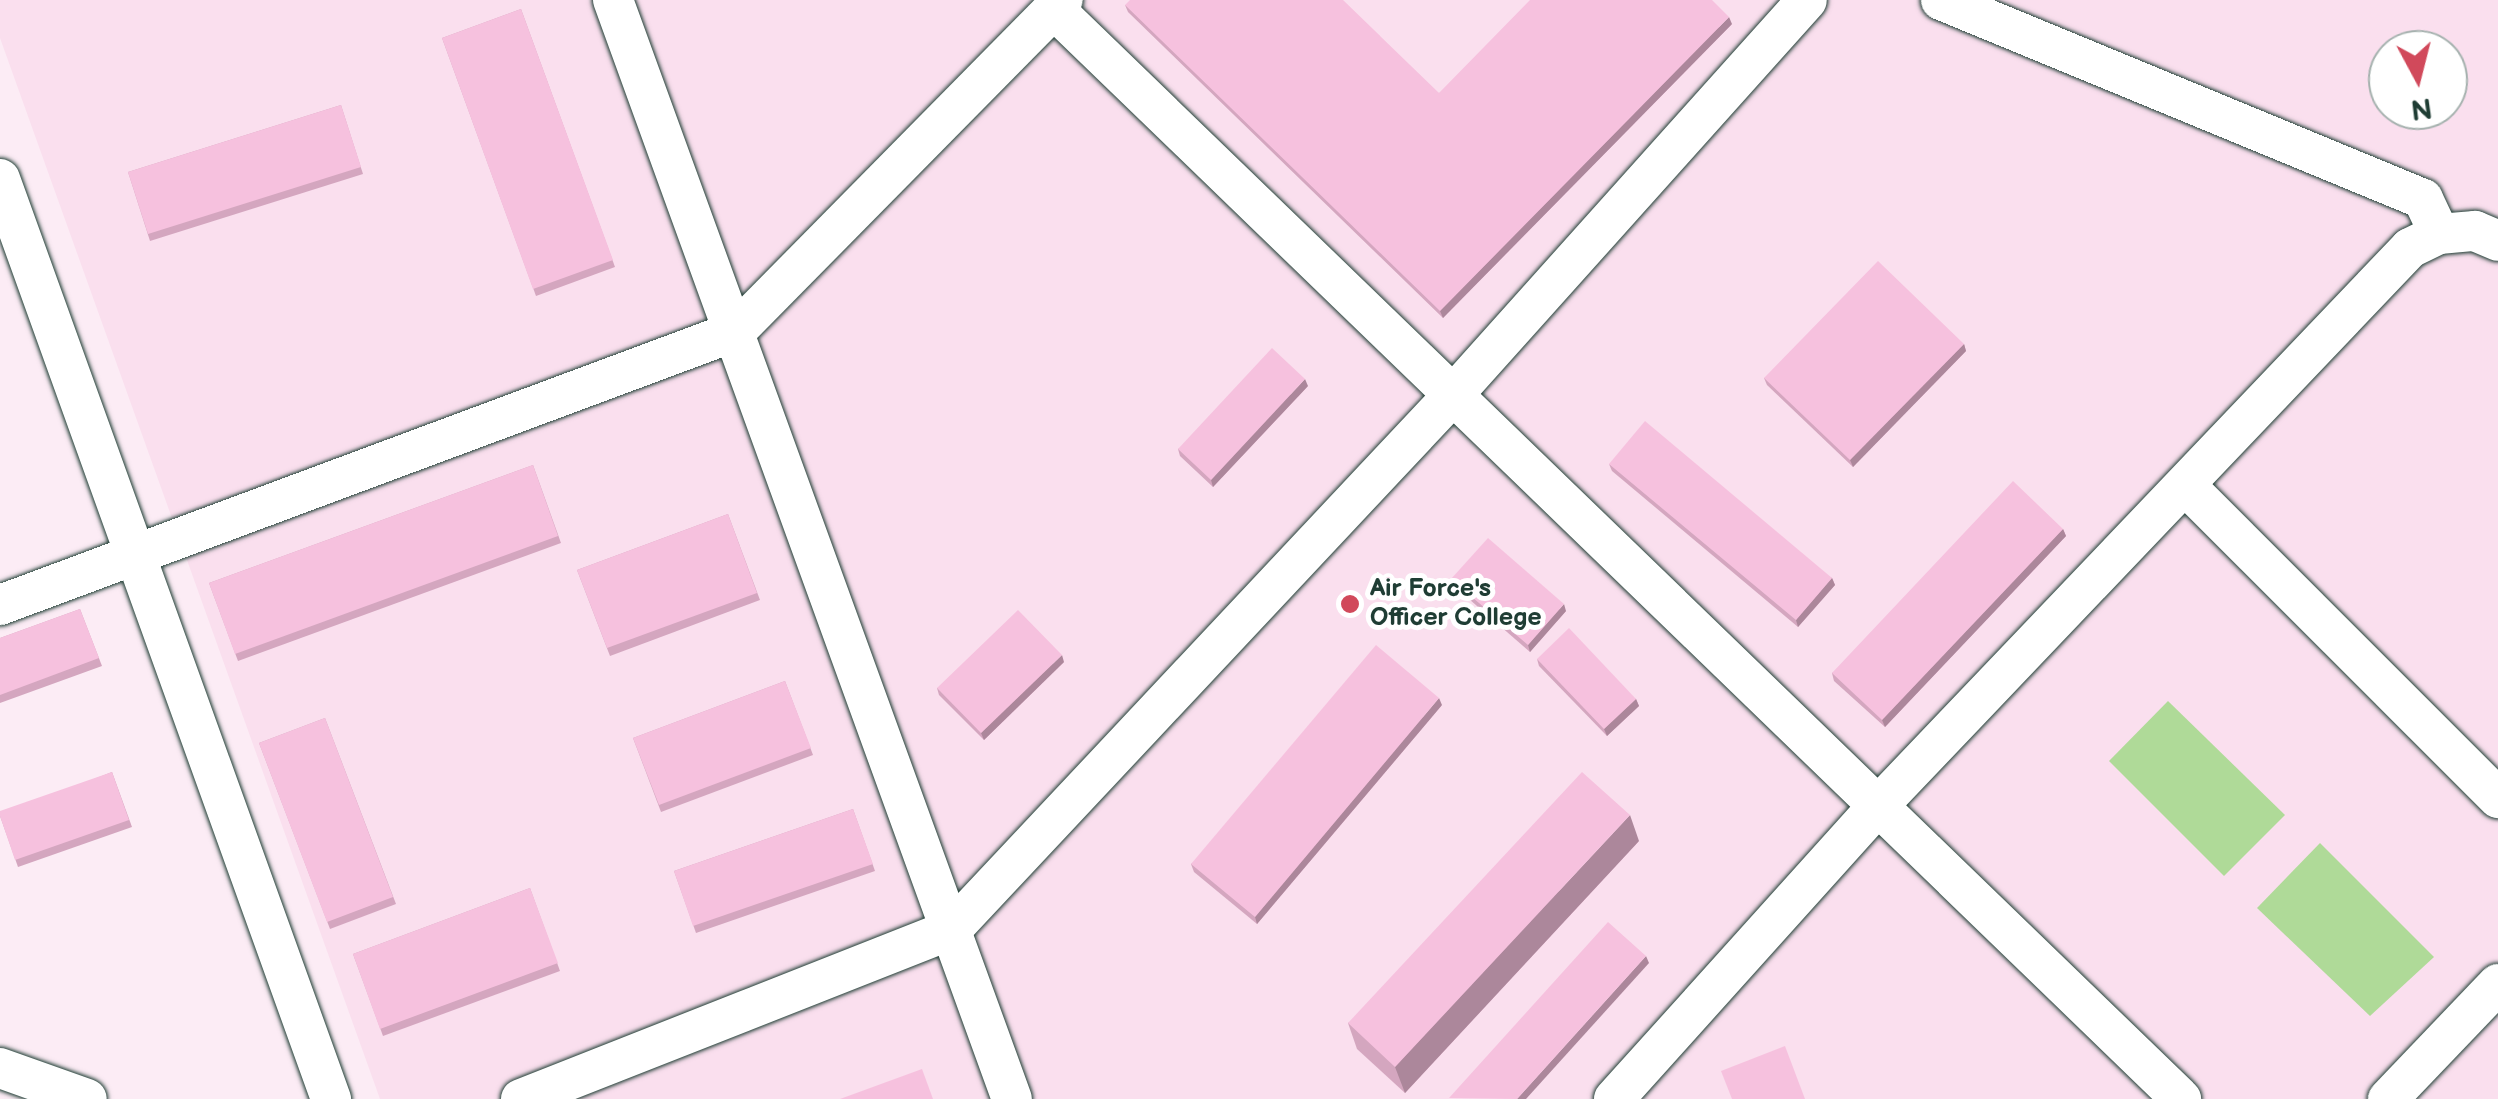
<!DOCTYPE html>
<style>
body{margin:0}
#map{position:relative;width:2498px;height:1099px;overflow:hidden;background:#fcecf5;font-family:"Balsamiq Sans",sans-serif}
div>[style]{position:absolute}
.built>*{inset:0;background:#fadfee}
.green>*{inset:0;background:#afda98}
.roads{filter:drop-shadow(0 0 2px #1f3d34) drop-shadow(0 0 2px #1f3d34)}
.minor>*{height:40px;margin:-20px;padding:0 20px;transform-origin:20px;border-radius:20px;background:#fff}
.wall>*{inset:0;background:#d4a6bf}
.shaded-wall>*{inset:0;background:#ac879b}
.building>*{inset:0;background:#f6c1de}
.dots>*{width:28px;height:28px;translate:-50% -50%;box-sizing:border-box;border:5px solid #fff;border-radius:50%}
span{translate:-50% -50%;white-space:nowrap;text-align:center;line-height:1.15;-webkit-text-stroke:10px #fff;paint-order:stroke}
.poi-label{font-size:25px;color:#1f3d34;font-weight:700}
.left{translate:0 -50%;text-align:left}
.north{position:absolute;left:2368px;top:30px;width:100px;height:100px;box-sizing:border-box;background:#fff;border:2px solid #a5b1ae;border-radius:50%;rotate:173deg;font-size:28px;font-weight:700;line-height:40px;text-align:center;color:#1f3d34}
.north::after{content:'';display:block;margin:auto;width:35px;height:45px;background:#d1495b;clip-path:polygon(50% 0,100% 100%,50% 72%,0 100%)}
</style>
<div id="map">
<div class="built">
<div style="clip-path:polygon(evenodd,0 0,2498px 0,2498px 1099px,380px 1099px,0 38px,0 0,2388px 50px,2448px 50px,2448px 110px,2388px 110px,2388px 50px)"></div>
</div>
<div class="green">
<div style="clip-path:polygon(2168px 701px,2285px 815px,2224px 876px,2109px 761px)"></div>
<div style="clip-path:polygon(2320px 843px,2434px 957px,2370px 1016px,2257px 908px)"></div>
</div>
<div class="roads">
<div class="minor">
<div style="left:613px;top:0;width:1169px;rotate:70.05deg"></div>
<div style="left:1941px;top:0;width:521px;rotate:22.43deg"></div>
<div style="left:2423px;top:199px;width:38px;rotate:65deg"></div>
<div style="left:1054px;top:9px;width:1568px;rotate:44.04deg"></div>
<div style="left:0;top:179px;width:978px;rotate:70.21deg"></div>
<div style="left:2187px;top:487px;width:440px;rotate:45deg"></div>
<div style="left:0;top:605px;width:785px;rotate:-20.42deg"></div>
<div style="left:736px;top:331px;width:465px;rotate:-45.4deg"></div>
<div style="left:0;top:1068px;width:92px;rotate:19.6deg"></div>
<div style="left:521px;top:1099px;width:462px;rotate:-21.5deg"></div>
<div style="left:951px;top:930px;width:734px;rotate:-46.82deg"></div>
<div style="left:1453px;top:395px;width:530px;rotate:-48.13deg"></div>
<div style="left:1614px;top:1099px;width:394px;rotate:-48deg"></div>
<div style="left:1878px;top:806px;width:771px;rotate:-46.37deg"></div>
<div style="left:2410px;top:248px;width:32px;rotate:-26deg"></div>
<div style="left:2439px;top:234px;width:36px;rotate:-5deg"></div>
<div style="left:2475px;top:231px;width:25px;rotate:23deg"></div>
<div style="left:2388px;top:1099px;width:159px;rotate:-46.3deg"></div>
</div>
</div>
<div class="wall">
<div style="clip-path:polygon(1125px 5px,1439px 93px,1732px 24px,1443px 318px,1128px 12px)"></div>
<div style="clip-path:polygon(521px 9px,615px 267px,536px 296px,442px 38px)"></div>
<div style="clip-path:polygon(341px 105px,363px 174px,150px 241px,128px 172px)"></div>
<div style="clip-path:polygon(1964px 344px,1966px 351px,1853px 467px,1767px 385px,1764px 378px)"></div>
<div style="clip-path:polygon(1308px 386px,1213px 487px,1180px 456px,1178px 449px)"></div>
<div style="clip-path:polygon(1609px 464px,1832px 578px,1835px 585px,1798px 627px,1612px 471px)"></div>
<div style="clip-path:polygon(533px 465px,561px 543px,238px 661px,209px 583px)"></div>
<div style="clip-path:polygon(728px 514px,760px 600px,610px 656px,577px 570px)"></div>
<div style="clip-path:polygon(2063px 529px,2066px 536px,1885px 727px,1834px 681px,1832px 673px)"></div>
<div style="clip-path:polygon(1451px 579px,1566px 611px,1530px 652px,1454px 586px)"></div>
<div style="clip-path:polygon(80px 609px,102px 666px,0 703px,0 638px)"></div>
<div style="clip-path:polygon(1537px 659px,1636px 699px,1639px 706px,1607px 736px,1539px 666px)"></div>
<div style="clip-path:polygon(1064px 662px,984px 740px,939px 695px,937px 688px)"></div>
<div style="clip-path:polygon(785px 681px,813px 755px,661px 812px,633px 738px)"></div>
<div style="clip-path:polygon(1442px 705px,1257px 924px,1194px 872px,1191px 864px)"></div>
<div style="clip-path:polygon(325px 718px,396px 904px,330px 929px,259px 743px)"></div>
<div style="clip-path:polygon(112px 772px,132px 827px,18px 867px,0 816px)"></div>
<div style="clip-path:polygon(853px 809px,875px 871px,696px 933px,674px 871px)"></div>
<div style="clip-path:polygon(1639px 841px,1405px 1093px,1357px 1049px,1348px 1023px)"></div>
<div style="clip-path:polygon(530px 888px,560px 971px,383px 1036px,353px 954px)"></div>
</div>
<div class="shaded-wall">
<div style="clip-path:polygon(1729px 17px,1732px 24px,1443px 318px,1440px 311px)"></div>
<div style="clip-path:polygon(1964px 344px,1966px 351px,1853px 467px,1850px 460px)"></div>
<div style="clip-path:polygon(1305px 379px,1308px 386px,1213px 487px,1211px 480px)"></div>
<div style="clip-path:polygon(2063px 529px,2066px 536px,1885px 727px,1882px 720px)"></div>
<div style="clip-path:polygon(1832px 578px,1835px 585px,1798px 627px,1796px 620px)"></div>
<div style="clip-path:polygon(1564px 604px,1566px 611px,1530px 652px,1528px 645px)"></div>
<div style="clip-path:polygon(1062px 655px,1064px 662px,984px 740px,981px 733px)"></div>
<div style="clip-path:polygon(1439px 698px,1442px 705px,1257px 924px,1255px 917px)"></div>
<div style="clip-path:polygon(1636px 699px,1639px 706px,1607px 736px,1604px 729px)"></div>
<div style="clip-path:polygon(1630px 815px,1639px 841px,1405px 1093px,1395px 1067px)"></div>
<div style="clip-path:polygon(1646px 956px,1649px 963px,1526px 1099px,1517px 1099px)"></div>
</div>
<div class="building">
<div style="clip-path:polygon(1130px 0,1343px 0,1439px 93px,1530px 0,1712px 0,1729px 17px,1440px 311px,1125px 5px)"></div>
<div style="clip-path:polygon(521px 9px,613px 260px,533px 289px,442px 38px)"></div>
<div style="clip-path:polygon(341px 105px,361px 167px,148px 234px,128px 172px)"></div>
<div style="clip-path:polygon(1878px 261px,1964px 344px,1850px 460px,1764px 378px)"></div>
<div style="clip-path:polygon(1272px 348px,1305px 379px,1211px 480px,1178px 449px)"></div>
<div style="clip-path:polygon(1645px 421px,1832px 578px,1796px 620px,1609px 464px)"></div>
<div style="clip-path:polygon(533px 465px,558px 536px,235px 654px,209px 583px)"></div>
<div style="clip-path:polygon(2013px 481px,2063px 529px,1882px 720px,1832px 673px)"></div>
<div style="clip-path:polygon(728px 514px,757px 593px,607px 648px,577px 570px)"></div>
<div style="clip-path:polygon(1488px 538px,1564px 604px,1528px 645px,1451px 579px)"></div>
<div style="clip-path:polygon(80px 609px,99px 658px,0 695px,0 638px)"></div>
<div style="clip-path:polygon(1018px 610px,1062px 655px,981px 733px,937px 688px)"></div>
<div style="clip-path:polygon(1569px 628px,1636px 699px,1604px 729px,1537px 659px)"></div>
<div style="clip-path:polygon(1376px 645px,1439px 698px,1255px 917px,1191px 864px)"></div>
<div style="clip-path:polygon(785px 681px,811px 748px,659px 805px,633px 738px)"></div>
<div style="clip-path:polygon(325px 718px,393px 897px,327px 922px,259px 743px)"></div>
<div style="clip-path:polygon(112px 772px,129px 820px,15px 860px,0 816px,0 811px)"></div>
<div style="clip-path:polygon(1582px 772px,1630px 815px,1395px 1067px,1348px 1023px)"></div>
<div style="clip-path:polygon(853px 809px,873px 864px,693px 926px,674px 871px)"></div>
<div style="clip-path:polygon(530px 888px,558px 963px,380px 1029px,353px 954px)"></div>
<div style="clip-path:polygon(1608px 922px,1646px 956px,1517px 1099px,1449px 1098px)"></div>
<div style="clip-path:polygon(1785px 1046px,1805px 1099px,1732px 1099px,1721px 1071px)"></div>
<div style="clip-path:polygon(922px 1069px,933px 1099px,840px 1099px)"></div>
</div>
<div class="dots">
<div style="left:1350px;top:604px;background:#d1495b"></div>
</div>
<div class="poi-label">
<span class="left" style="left:1370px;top:604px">Air Force's<br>Officer College</span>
</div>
<div class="north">N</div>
</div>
